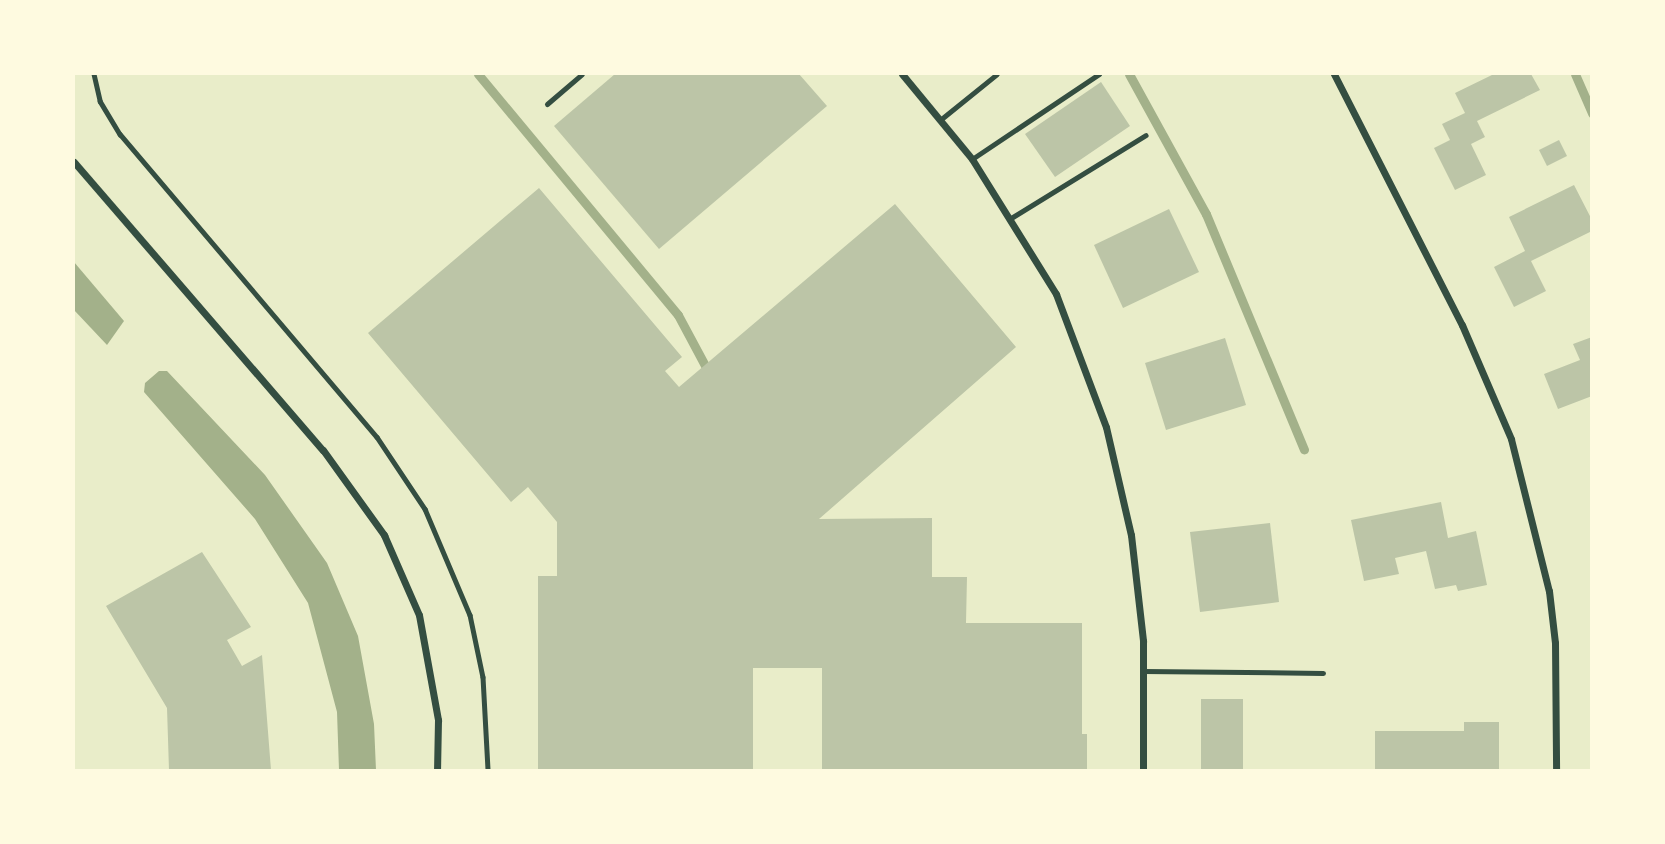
<!DOCTYPE html>
<style>
body{margin:0}
#map{position:relative;width:1665px;height:844px;overflow:hidden;background:#e9edc9;font-family:Quicksand,sans-serif}
div>[style]{position:absolute}
.water>*{inset:0;background:#a3b18a}
.stream>*{height:9px;margin:-4.5px;padding:0 4.5px;transform-origin:4.5px;border-radius:4.5px;background:#a3b18a}
.building>*{inset:0;background:#bcc5a7}
.path>*{height:4.5px;margin:-2.25px;padding:0 2.25px;transform-origin:2.25px;border-radius:2.25px;background:#344e41}
.service>*{height:5px;margin:-2.5px;padding:0 2.5px;transform-origin:2.5px;border-radius:2.5px;background:#344e41}
.minor>*{height:7px;margin:-3.5px;padding:0 3.5px;transform-origin:3.5px;border-radius:3.5px;background:#344e41}
span{translate:-50% -50%;white-space:nowrap;text-align:center;line-height:1.15;-webkit-text-stroke:5px #fefae0;paint-order:stroke}
.frame{position:absolute;inset:0;border:75px solid #fefae0;pointer-events:none}
</style>
<div id="map">
<div class="water">
<div style="clip-path:polygon(74px 262px,124px 321px,107px 345px,74px 310px)"></div>
<div style="clip-path:polygon(159px 371px,167px 371px,265px 475px,327px 563px,358px 636px,374px 724px,376px 770px,339px 770px,337px 712px,308px 603px,255px 519px,144px 392px,145px 383px)"></div>
</div>
<div class="stream">
<div style="left:478px;top:74px;width:313px;rotate:50.3deg"></div>
<div style="left:678px;top:315px;width:68px;rotate:61.9deg"></div>
<div style="left:1129px;top:74px;width:160px;rotate:61.2deg"></div>
<div style="left:1206px;top:214px;width:255px;rotate:67.4deg"></div>
<div style="left:1575px;top:74px;width:43px;rotate:66.4deg"></div>
</div>
<div class="building">
<div style="clip-path:polygon(615px 74px,799px 74px,827px 106px,659px 249px,554px 126px)"></div>
<div style="clip-path:polygon(1494px 74px,1531px 74px,1540px 90px,1477px 121px,1485px 137px,1471px 144px,1486px 175px,1455px 190px,1434px 148px,1450px 140px,1442px 124px,1465px 113px,1455px 93px)"></div>
<div style="clip-path:polygon(1101px 82px,1130px 126px,1055px 177px,1025px 134px)"></div>
<div style="clip-path:polygon(1559px 140px,1567px 156px,1547px 166px,1539px 150px)"></div>
<div style="clip-path:polygon(1574px 185px,1592px 220px,1592px 231px,1531px 261px,1546px 291px,1514px 307px,1494px 267px,1525px 251px,1509px 217px)"></div>
<div style="clip-path:polygon(539px 188px,682px 357px,665px 371px,679px 387px,895px 204px,1016px 347px,819px 519px,932px 518px,932px 577px,967px 577px,966px 623px,1082px 623px,1082px 734px,1087px 734px,1087px 770px,822px 770px,822px 668px,753px 668px,753px 770px,538px 770px,538px 576px,557px 576px,557px 522px,528px 487px,511px 502px,368px 333px)"></div>
<div style="clip-path:polygon(1169px 209px,1199px 272px,1123px 308px,1094px 245px)"></div>
<div style="clip-path:polygon(1592px 337px,1592px 396px,1558px 409px,1544px 374px,1580px 360px,1573px 344px)"></div>
<div style="clip-path:polygon(1225px 338px,1246px 405px,1166px 430px,1145px 363px)"></div>
<div style="clip-path:polygon(1441px 502px,1448px 538px,1476px 531px,1487px 585px,1458px 591px,1456px 585px,1435px 589px,1426px 551px,1395px 558px,1399px 574px,1364px 581px,1351px 520px)"></div>
<div style="clip-path:polygon(1270px 523px,1279px 602px,1200px 612px,1190px 532px)"></div>
<div style="clip-path:polygon(202px 552px,251px 627px,227px 640px,242px 666px,262px 655px,271px 770px,169px 770px,167px 708px,106px 606px)"></div>
<div style="clip-path:polygon(1201px 699px,1243px 699px,1243px 770px,1201px 770px)"></div>
<div style="clip-path:polygon(1464px 722px,1499px 722px,1499px 770px,1375px 770px,1375px 731px,1464px 731px)"></div>
</div>
<div class="path">
<div style="left:94px;top:74px;width:28px;rotate:77deg"></div>
<div style="left:100px;top:101px;width:39px;rotate:59deg"></div>
<div style="left:120px;top:134px;width:397px;rotate:49.7deg"></div>
<div style="left:377px;top:437px;width:87px;rotate:56.3deg"></div>
<div style="left:425px;top:509px;width:115px;rotate:67deg"></div>
<div style="left:470px;top:615px;width:63px;rotate:78.2deg"></div>
<div style="left:483px;top:677px;width:93px;rotate:86.9deg"></div>
</div>
<div class="service">
<div style="left:547px;top:104px;width:46px;rotate:-40.6deg"></div>
<div style="left:940px;top:120px;width:73px;rotate:-38.9deg"></div>
<div style="left:972px;top:159px;width:153px;rotate:-33.8deg"></div>
<div style="left:1011px;top:218px;width:158px;rotate:-31.6deg"></div>
<div style="left:1143px;top:671px;width:180px;rotate:0.6deg"></div>
</div>
<div class="minor">
<div style="left:902px;top:74px;width:110px;rotate:50.5deg"></div>
<div style="left:972px;top:159px;width:159px;rotate:58.1deg"></div>
<div style="left:1056px;top:294px;width:142px;rotate:69.4deg"></div>
<div style="left:1106px;top:427px;width:111px;rotate:77deg"></div>
<div style="left:1131px;top:535px;width:107px;rotate:83.5deg"></div>
<div style="left:1143px;top:641px;width:129px;rotate:90deg"></div>
<div style="left:1334px;top:74px;width:282px;rotate:63deg"></div>
<div style="left:1462px;top:325px;width:124px;rotate:66.7deg"></div>
<div style="left:1511px;top:439px;width:157px;rotate:76deg"></div>
<div style="left:1549px;top:591px;width:52px;rotate:83.4deg"></div>
<div style="left:1555px;top:643px;width:127px;rotate:89.5deg"></div>
<div style="left:74px;top:162px;width:381px;rotate:49.2deg"></div>
<div style="left:323px;top:450px;width:105px;rotate:54.3deg"></div>
<div style="left:384px;top:535px;width:87px;rotate:66.4deg"></div>
<div style="left:419px;top:615px;width:107px;rotate:79.7deg"></div>
<div style="left:438px;top:720px;width:50px;rotate:91.1deg"></div>
</div>
<div class="frame"></div>
</div>
